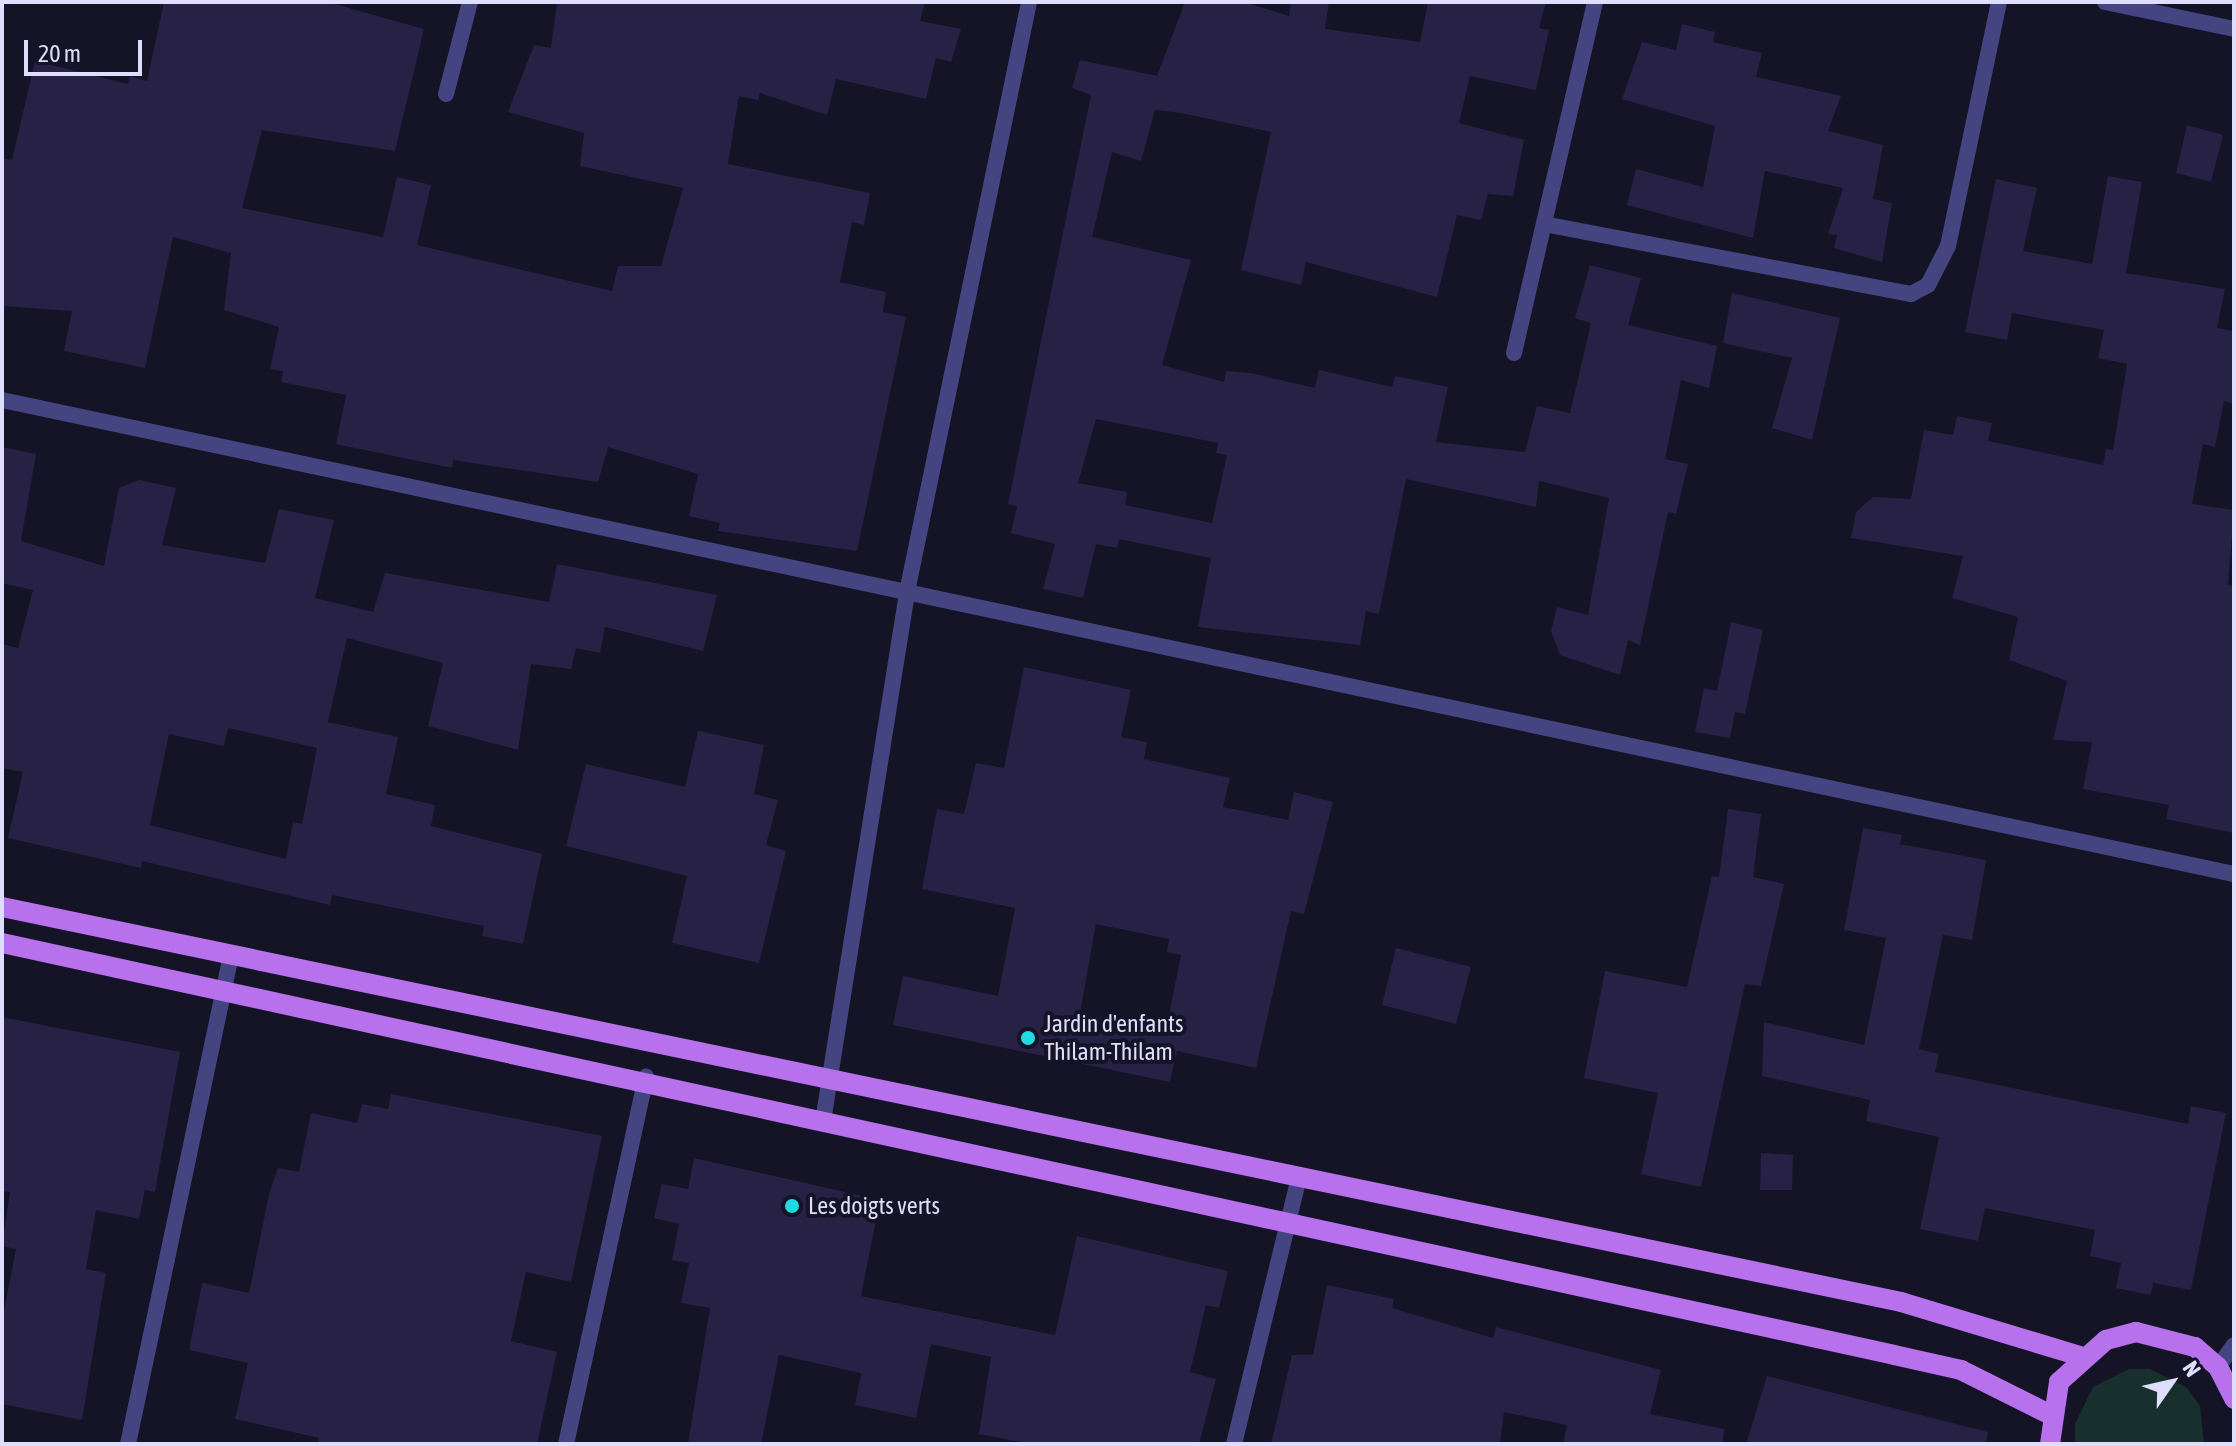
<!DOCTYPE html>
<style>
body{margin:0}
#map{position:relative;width:2236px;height:1446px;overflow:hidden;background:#151326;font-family:"Asap Condensed",sans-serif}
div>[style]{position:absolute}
.green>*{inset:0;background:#17302d}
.building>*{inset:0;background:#272145}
.minor>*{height:16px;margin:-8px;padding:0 8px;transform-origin:8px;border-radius:8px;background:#444580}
.tertiary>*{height:16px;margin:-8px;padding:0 8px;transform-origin:8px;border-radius:8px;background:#444580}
.primary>*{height:20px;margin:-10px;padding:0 10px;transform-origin:10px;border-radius:10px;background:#b871ed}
.dots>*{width:22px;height:22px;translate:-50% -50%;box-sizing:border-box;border:4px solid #151326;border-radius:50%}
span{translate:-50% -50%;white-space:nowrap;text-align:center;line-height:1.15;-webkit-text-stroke:8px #151326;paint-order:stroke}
.poi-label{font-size:24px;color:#deddfb}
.left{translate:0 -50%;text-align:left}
.frame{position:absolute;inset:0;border:4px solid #deddfb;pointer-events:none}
.north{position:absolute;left:2132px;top:1342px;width:80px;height:80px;-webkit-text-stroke:6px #151326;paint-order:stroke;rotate:56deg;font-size:22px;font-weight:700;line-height:32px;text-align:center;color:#deddfb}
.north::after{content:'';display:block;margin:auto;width:28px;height:36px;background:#deddfb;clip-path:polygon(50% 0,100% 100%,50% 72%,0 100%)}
.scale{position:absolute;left:24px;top:40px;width:118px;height:36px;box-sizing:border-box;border:4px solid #deddfb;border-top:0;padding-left:10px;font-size:24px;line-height:28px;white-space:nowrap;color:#deddfb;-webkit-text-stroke:6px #151326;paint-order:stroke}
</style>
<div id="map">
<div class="green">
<div style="clip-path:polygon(2129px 1369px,2150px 1369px,2186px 1387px,2200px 1406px,2204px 1444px,2075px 1444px,2075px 1424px,2093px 1387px)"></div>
</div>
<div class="building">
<div style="clip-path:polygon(164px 2px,327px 2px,424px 29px,395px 151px,262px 130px,242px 208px,383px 237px,397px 177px,431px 185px,417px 245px,612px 291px,618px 266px,661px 266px,683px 188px,580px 166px,584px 133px,508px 112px,534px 45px,551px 48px,557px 2px,925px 2px,920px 21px,961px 29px,951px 62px,936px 58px,926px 99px,836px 79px,827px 115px,760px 93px,758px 100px,739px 96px,728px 164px,870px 193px,864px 225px,852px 222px,840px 282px,886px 292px,883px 312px,906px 317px,857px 551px,718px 531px,720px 523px,689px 516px,698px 474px,608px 447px,598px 482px,453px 460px,452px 468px,336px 444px,346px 395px,281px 382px,283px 371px,270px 369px,279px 327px,224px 310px,231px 253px,173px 237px,145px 368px,64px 351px,72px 311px,2px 306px,2px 158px,12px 160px,35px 61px,128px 84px,130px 76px,147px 81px)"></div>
<div style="clip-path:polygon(evenodd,1185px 2px,1244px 2px,1289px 16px,1291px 2px,1329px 2px,1325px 29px,1420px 42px,1428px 2px,1546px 2px,1539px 28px,1549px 30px,1536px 90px,1470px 76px,1459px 123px,1524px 140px,1513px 196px,1488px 194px,1481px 220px,1457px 215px,1437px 297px,1306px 262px,1301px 285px,1241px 270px,1271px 132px,1181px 113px,1155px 110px,1141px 161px,1112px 152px,1092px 237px,1191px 260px,1162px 365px,1224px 382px,1226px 371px,1251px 373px,1315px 388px,1319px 370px,1392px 387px,1395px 376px,1448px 387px,1436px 442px,1525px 452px,1537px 406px,1570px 413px,1591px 323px,1575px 318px,1590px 265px,1641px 278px,1628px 325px,1717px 346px,1709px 388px,1681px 380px,1665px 459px,1688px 464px,1676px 514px,1668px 512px,1640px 645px,1628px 640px,1620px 675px,1560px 655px,1551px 631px,1557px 607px,1588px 615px,1609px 498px,1539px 481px,1536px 507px,1406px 479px,1379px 614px,1366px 611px,1360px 645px,1198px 627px,1211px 558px,1119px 539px,1117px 548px,1096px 544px,1083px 598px,1043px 589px,1055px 544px,1011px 533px,1017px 506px,1008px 504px,1091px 95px,1072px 88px,1080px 60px,1157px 76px,1185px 2px,1096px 419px,1218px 443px,1216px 453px,1227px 455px,1212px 523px,1125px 505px,1127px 492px,1078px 483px,1096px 419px)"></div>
<div style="clip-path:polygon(1682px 24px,1715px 32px,1713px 42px,1762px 53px,1756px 77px,1841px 96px,1828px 131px,1883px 145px,1873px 199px,1892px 203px,1882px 262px,1834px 248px,1837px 235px,1828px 234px,1843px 188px,1765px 171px,1753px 238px,1627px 205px,1636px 169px,1703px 187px,1715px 126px,1622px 99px,1642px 42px,1676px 50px)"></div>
<div style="clip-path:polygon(2187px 125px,2223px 135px,2211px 182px,2176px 173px)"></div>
<div style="clip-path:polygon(2108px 176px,2142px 182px,2126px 273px,2225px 289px,2217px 328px,2234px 331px,2234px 404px,2224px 401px,2215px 447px,2203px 444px,2192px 504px,2234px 510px,2228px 585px,2234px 586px,2234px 833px,2166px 819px,2169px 805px,2083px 789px,2092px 742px,2053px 740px,2067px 681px,2009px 660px,2018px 617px,1952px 598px,1963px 556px,1851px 538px,1856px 512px,1873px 497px,1911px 499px,1924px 430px,1953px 435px,1957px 416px,1992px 423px,1988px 441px,2103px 465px,2106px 449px,2113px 450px,2127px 364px,2098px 358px,2104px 330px,2012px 313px,2007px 340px,1965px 332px,1996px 179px,2037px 188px,2023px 251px,2092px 264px)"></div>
<div style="clip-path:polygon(1732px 293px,1840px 318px,1812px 440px,1772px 428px,1792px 358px,1723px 343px)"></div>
<div style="clip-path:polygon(evenodd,2px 447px,36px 454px,21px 541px,104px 566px,119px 488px,139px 480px,176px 488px,162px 545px,265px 563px,279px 509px,334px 520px,315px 598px,373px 612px,385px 573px,549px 602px,557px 564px,717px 595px,703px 651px,605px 627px,600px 653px,576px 648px,571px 669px,531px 664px,518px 750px,428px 726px,443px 663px,347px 638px,328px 722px,398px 737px,386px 794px,435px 805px,431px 826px,542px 854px,523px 944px,482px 936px,484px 926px,332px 895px,330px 905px,142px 861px,141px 868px,8px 838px,23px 772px,2px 768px,2px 644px,18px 648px,33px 590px,2px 583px,2px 447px,228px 728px,317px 748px,302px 824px,293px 822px,286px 859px,150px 825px,169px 734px,224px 746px,228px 728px)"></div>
<div style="clip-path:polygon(1731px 622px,1763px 630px,1745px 714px,1735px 712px,1730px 738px,1695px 732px,1704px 688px,1717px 691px)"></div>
<div style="clip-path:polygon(evenodd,1024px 667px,1131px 690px,1121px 737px,1147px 742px,1144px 759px,1230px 778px,1223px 807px,1288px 820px,1294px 792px,1333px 802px,1304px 914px,1291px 911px,1256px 1068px,1177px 1051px,1170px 1082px,893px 1025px,903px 976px,998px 996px,1015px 908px,922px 889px,937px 809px,964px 814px,976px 763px,1004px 768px,1024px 667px,1096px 924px,1169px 939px,1167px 952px,1181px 955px,1166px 1030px,1080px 1013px,1096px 924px)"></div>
<div style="clip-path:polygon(698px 731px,764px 745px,754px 794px,778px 800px,766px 845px,786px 851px,759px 963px,672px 943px,687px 876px,566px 846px,586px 764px,685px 787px)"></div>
<div style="clip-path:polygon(1728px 809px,1761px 814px,1753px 877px,1784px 884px,1761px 986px,1745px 984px,1701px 1187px,1641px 1174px,1658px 1093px,1584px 1078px,1605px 971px,1687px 987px,1712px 876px,1719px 877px)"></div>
<div style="clip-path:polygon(1863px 828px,1902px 835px,1900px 844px,1986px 860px,1972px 940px,1943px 935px,1919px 1049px,1939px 1054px,1935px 1072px,2188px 1124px,2191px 1106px,2226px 1113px,2191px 1290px,2153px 1283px,2151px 1295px,2116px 1288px,2121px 1263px,2090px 1256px,2095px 1230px,1985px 1208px,1978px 1241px,1920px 1229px,1939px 1137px,1866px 1121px,1870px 1100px,1762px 1076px,1764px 1022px,1864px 1045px,1886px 938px,1844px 930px)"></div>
<div style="clip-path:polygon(1396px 948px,1471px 967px,1456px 1024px,1382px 1005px)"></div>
<div style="clip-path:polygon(2px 1017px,180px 1052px,155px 1192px,145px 1190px,139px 1219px,96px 1210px,86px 1269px,106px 1273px,82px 1420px,2px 1404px,2px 1321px,16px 1249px,2px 1246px,10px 1192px,2px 1191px)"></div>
<div style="clip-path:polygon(391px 1094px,602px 1136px,571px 1282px,526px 1272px,511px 1341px,557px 1352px,537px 1444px,317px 1444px,319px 1438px,235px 1419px,248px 1363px,189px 1350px,202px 1283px,249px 1293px,269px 1194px,278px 1168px,299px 1172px,311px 1113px,357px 1123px,362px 1104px,388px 1109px)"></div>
<div style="clip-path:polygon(1761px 1153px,1793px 1155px,1792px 1190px,1760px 1190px)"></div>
<div style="clip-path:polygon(694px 1158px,880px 1200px,861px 1296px,1055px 1335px,1077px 1236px,1228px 1271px,1219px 1308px,1206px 1305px,1190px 1372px,1216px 1379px,1199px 1444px,1031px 1444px,979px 1434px,991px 1357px,931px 1344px,916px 1418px,855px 1405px,861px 1373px,779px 1355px,761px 1444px,688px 1444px,710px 1308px,681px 1303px,689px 1263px,672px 1260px,679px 1224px,654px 1218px,662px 1184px,688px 1189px)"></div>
<div style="clip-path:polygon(1327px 1285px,1394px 1299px,1392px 1308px,1493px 1338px,1496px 1327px,1661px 1370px,1650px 1414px,1724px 1429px,1723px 1444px,1563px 1444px,1567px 1425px,1504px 1412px,1500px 1444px,1271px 1444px,1292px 1355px,1313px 1355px)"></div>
<div style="clip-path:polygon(1767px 1376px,1988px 1432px,1986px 1444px,1746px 1444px)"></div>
</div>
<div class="minor">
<div style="left:2105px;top:2px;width:132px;rotate:11.8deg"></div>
<div style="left:446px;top:94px;width:95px;rotate:-75.4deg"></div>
<div style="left:1549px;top:225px;width:369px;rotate:10.8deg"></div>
<div style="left:1911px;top:294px;width:19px;rotate:-28deg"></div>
<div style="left:1928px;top:285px;width:44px;rotate:-62.9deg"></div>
<div style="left:1948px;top:246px;width:249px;rotate:-78.2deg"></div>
<div style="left:1514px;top:353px;width:360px;rotate:-77deg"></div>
<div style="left:2px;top:400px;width:2282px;rotate:11.99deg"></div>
<div style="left:823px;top:1121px;width:541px;rotate:-80.96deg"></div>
<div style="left:908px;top:587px;width:597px;rotate:-78.31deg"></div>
<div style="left:128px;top:1444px;width:500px;rotate:-78.1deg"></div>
<div style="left:566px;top:1444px;width:376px;rotate:-77.7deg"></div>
<div style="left:1234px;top:1444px;width:275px;rotate:-76.3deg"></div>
</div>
<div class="tertiary">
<div style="left:2218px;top:1367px;width:27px;rotate:-54deg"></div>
</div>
<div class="primary">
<div style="left:2px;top:907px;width:1940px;rotate:11.75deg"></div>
<div style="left:1901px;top:1302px;width:187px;rotate:16.8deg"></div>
<div style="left:2px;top:943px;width:1936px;rotate:12.28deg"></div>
<div style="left:1894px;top:1355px;width:69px;rotate:12.6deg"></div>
<div style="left:1961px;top:1370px;width:98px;rotate:26.6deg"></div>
<div style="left:2050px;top:1444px;width:63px;rotate:-81.7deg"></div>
<div style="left:2059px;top:1382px;width:63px;rotate:-41.8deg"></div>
<div style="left:2106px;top:1340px;width:31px;rotate:-15deg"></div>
<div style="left:2136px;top:1332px;width:61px;rotate:14.3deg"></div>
<div style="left:2195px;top:1347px;width:30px;rotate:41deg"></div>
<div style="left:2218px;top:1367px;width:36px;rotate:63deg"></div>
</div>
<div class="dots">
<div style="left:1028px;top:1038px;background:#20dae3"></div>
<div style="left:792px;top:1206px;background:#20dae3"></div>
</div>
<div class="poi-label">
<span class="left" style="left:1044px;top:1038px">Jardin d'enfants<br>Thilam-Thilam</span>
<span class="left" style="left:808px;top:1206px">Les doigts verts</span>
</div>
<div class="frame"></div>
<div class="north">N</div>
<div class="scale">20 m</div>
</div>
